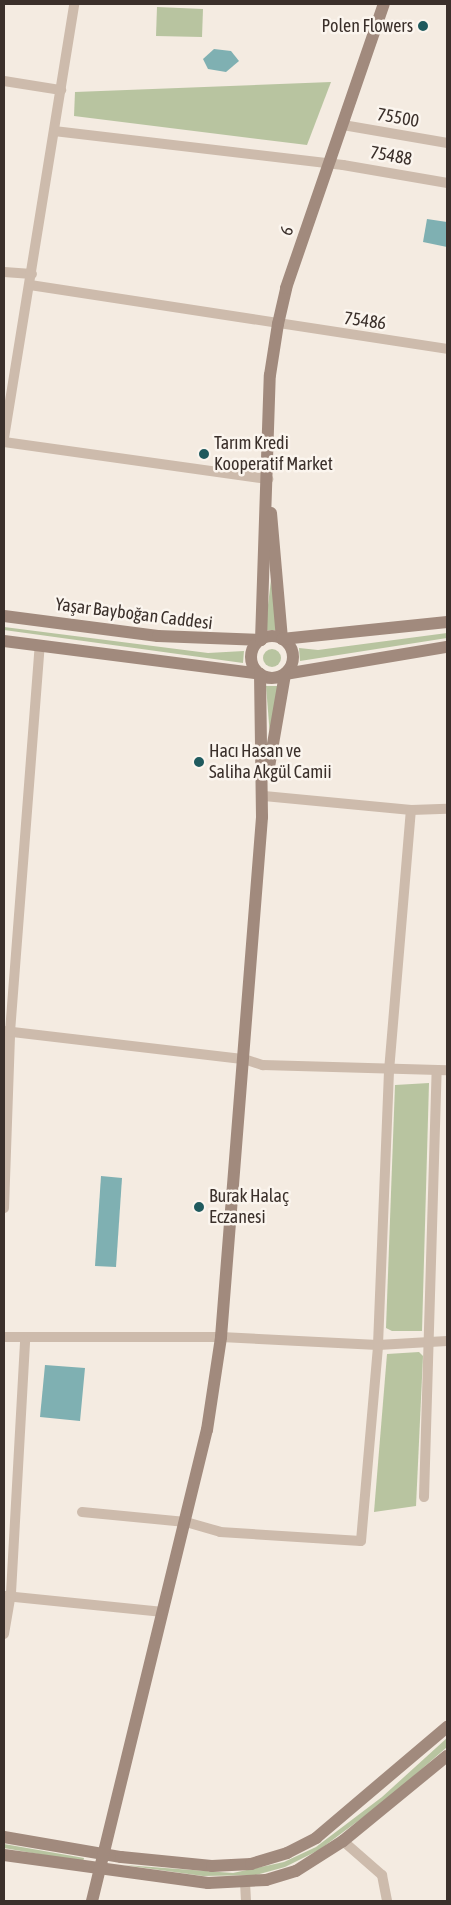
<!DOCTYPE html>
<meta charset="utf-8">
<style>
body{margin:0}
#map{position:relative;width:451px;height:1905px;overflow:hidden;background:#f4ebe1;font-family:"Asap Condensed",sans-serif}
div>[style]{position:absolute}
.green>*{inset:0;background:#b8c4a0}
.round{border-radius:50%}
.water>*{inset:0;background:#7fb0b2}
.street>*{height:10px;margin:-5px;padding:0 5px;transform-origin:5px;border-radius:5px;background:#cdbbac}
.secondary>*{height:12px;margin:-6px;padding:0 6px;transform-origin:6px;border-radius:6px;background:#a18a7d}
.secondary>.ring{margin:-6px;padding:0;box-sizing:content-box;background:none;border:12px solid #a18a7d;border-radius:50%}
.dots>*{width:14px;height:14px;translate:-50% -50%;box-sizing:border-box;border:2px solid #fbf5ee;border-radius:50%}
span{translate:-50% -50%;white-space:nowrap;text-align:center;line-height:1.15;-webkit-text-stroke:5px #fbf5ee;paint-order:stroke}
.poi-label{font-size:18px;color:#3b302b}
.right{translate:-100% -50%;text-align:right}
.left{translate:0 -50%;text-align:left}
.street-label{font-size:18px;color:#3b302b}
.frame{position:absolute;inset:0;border:5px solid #3b302b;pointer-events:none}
</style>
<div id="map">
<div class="green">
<div style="clip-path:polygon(157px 7px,203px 9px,202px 37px,156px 36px)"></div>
<div style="clip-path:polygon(331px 82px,307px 145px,74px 116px,75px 92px)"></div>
<div style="clip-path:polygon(271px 580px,278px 630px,265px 630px)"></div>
<div style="clip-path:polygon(4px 627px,208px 653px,244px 651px,243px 663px,4px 630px)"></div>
<div style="clip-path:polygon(447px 633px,447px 638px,300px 661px,299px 648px,318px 650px)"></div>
<div class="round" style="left:263px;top:649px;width:18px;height:18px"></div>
<div style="clip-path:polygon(266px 686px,278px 686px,270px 736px)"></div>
<div style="clip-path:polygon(429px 1083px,422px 1331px,392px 1331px,386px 1328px,395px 1085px)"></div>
<div style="clip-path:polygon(419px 1352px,423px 1356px,416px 1506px,374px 1512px,387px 1354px)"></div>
<div style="clip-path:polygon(447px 1738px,447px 1747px,385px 1801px,319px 1850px,285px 1867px,256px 1875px,203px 1876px,124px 1865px,233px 1873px,284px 1862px,316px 1847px,382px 1797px)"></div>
<div style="clip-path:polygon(4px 1844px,84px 1858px,83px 1862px,4px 1848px)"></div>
</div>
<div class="water">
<div style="clip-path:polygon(214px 49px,231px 51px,239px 61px,226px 72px,208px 69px,203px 59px)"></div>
<div style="clip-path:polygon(427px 219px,447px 222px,447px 247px,423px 242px)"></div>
<div style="clip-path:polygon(101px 1176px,122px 1178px,116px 1267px,95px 1266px)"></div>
<div style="clip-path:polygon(45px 1365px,85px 1368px,80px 1421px,40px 1417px)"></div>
</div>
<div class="street">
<div style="left:4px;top:81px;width:58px;rotate:9deg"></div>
<div style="left:343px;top:125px;width:106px;rotate:9.8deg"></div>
<div style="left:54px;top:131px;width:291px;rotate:6.7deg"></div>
<div style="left:343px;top:165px;width:106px;rotate:9.8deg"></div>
<div style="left:4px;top:272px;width:28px;rotate:4deg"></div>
<div style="left:30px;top:285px;width:422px;rotate:8.7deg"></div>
<div style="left:4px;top:438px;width:440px;rotate:-80.8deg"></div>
<div style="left:4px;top:442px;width:267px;rotate:8deg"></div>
<div style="left:264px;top:796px;width:148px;rotate:5.4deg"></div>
<div style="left:411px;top:810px;width:36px;rotate:-2deg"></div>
<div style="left:4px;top:1031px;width:242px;rotate:6.7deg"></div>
<div style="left:244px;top:1059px;width:20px;rotate:18deg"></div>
<div style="left:263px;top:1065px;width:184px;rotate:1.6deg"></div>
<div style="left:4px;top:1208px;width:176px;rotate:-88deg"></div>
<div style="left:10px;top:1032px;width:388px;rotate:-85.6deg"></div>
<div style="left:4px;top:1337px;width:217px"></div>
<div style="left:221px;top:1337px;width:157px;rotate:2.9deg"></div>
<div style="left:378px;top:1345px;width:69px;rotate:-3.3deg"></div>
<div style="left:424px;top:1497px;width:427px;rotate:-88.3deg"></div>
<div style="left:82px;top:1512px;width:104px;rotate:5.5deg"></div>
<div style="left:186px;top:1522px;width:35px;rotate:16deg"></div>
<div style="left:220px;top:1532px;width:141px;rotate:3.7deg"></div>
<div style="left:361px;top:1541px;width:197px;rotate:-85deg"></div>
<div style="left:378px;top:1345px;width:274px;rotate:-87.7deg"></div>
<div style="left:389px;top:1071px;width:262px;rotate:-85.2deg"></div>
<div style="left:5px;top:1596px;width:159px;rotate:5.8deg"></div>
<div style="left:4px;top:1634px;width:42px;rotate:-80.3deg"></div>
<div style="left:11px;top:1593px;width:253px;rotate:-86.8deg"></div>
<div style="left:343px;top:1841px;width:52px;rotate:41.1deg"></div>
<div style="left:382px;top:1875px;width:26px;rotate:79deg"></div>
<div style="left:245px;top:1882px;width:19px;rotate:87deg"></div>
</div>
<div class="secondary">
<div style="left:271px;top:513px;width:126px;rotate:85deg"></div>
<div style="left:4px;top:616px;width:155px;rotate:7.4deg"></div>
<div style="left:158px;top:636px;width:103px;rotate:2.2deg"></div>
<div class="ring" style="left:251px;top:636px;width:30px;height:30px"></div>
<div style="left:282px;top:639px;width:166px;rotate:-5.9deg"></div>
<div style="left:261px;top:640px;width:265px;rotate:-88.1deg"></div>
<div style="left:270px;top:375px;width:52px;rotate:-81.1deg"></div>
<div style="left:278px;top:324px;width:37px;rotate:-77deg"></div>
<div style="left:286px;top:288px;width:300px;rotate:-71deg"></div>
<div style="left:4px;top:641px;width:258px;rotate:7.3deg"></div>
<div style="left:285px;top:674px;width:164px;rotate:-9.5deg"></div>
<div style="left:269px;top:767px;width:94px;rotate:-80.2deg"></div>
<div style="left:4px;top:1837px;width:119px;rotate:9.7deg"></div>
<div style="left:121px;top:1857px;width:91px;rotate:5.6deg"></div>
<div style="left:212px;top:1866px;width:39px;rotate:-3deg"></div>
<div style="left:251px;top:1864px;width:38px;rotate:-17deg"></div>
<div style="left:287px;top:1853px;width:33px;rotate:-27deg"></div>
<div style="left:316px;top:1838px;width:172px;rotate:-40.3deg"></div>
<div style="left:4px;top:1855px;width:206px;rotate:7.8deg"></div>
<div style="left:208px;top:1883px;width:58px;rotate:-3deg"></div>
<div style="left:266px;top:1880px;width:31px;rotate:-17deg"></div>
<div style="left:296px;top:1871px;width:56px;rotate:-32.6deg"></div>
<div style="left:343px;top:1841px;width:134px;rotate:-39.3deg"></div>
<div style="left:92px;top:1901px;width:485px;rotate:-76.3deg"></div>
<div style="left:207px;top:1430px;width:94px;rotate:-81.4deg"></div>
<div style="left:221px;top:1337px;width:522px;rotate:-85.49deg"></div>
<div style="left:262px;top:817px;width:143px;rotate:-90.8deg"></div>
</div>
<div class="dots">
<div style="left:423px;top:26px;background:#1f5a5e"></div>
<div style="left:204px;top:454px;background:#1f5a5e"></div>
<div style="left:199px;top:762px;background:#1f5a5e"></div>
<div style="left:199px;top:1207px;background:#1f5a5e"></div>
</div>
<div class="poi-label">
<span class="right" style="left:413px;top:26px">Polen Flowers</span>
<span class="left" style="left:214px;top:454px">Tarım Kredi<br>Kooperatif Market</span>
<span class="left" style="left:209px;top:762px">Hacı Hasan ve<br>Saliha Akgül Camii</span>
<span class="left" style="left:209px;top:1207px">Burak Halaç<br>Eczanesi</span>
</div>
<div class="street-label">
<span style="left:398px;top:118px;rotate:10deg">75500</span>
<span style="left:391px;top:156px;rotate:10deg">75488</span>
<span style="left:287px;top:231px;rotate:-71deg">6</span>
<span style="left:365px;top:321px;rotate:8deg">75486</span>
<span style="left:134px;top:614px;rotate:7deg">Yaşar Bayboğan Caddesi</span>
</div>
<div class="frame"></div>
</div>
